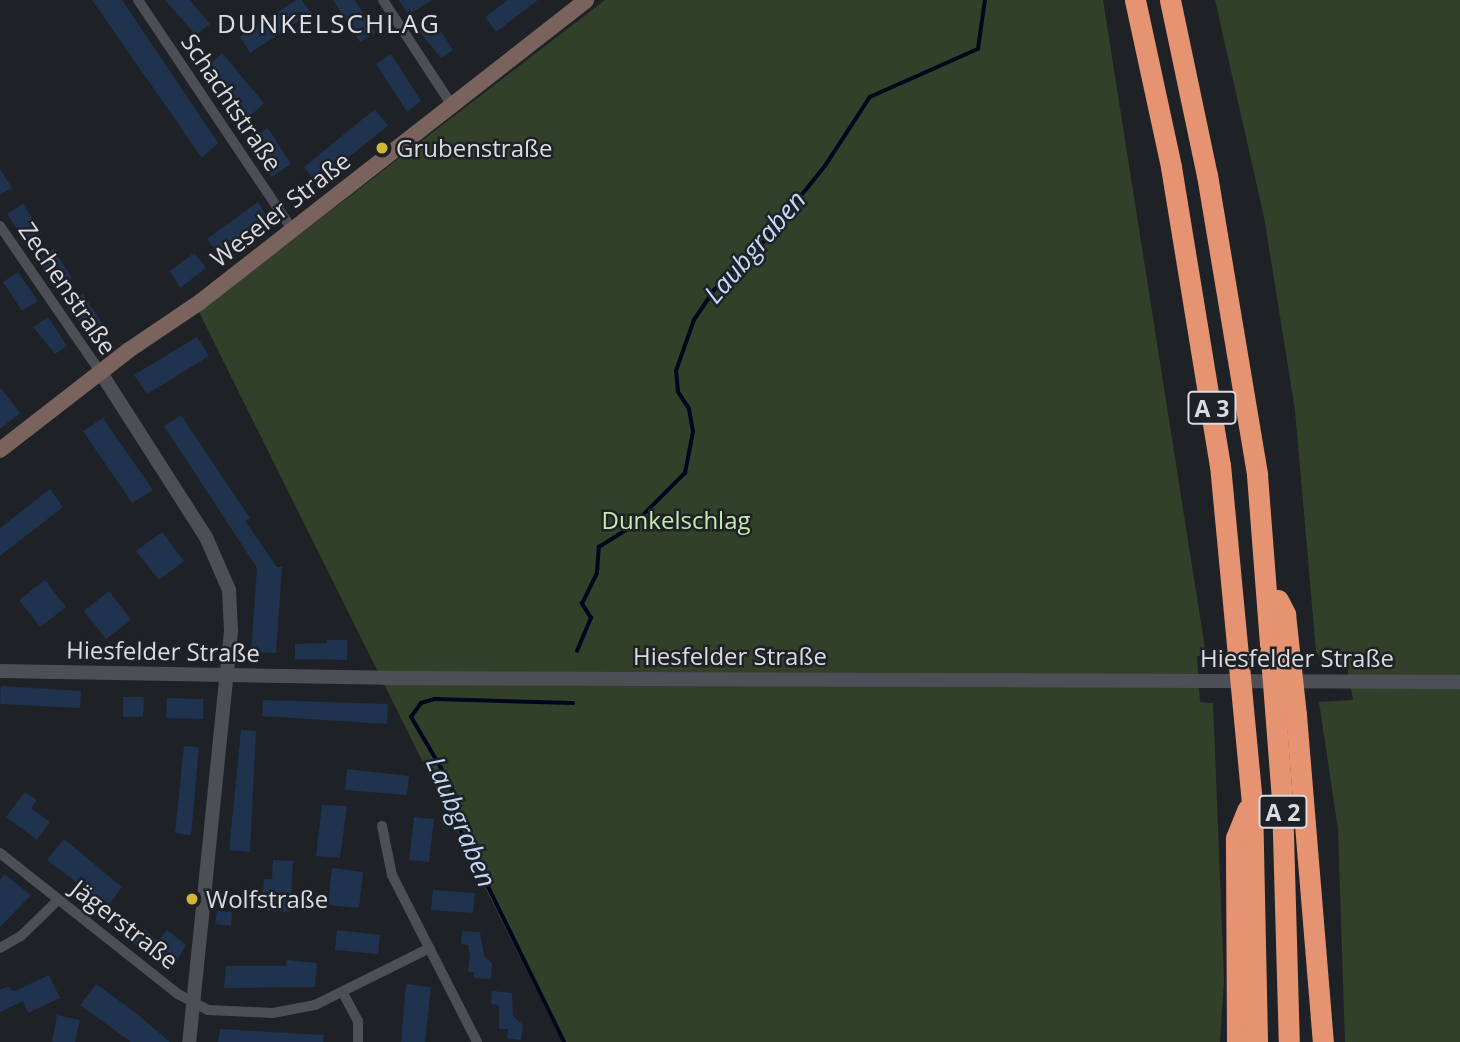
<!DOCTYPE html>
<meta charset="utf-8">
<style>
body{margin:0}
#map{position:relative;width:1460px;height:1042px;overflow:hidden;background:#1e2226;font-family:"Open Sans",sans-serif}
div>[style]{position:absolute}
.green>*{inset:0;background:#334029}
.stream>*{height:3.5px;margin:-1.75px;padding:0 1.75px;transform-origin:1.75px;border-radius:1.75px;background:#00061e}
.building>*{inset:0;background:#1f324e}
.minor>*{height:10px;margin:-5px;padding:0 5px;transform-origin:5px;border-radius:5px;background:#4c4f55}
.tertiary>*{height:14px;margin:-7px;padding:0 7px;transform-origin:7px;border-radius:7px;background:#4c4f55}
.secondary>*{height:16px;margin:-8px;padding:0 8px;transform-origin:8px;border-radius:8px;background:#7a635d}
.motorway>*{height:21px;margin:-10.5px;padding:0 10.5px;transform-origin:10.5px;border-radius:10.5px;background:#e69371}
.dots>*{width:19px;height:19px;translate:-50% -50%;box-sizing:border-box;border:4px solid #1e2226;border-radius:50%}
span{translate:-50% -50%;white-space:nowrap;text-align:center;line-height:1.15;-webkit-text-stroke:5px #1e2226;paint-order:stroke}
.shield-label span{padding:2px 5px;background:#1e2226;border:2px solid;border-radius:5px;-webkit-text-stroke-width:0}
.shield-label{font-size:23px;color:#dadce0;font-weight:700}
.street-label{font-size:24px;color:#dadce0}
.poi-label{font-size:24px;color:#dadce0}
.left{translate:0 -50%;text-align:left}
.park-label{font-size:24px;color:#c7e9ae}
.neighbourhood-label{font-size:26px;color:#dadfe5;letter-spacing:2px}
.water-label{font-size:26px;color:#c4d9fa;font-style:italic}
</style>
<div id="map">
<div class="green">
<div style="clip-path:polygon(605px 0,1103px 0,1206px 655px,1197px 656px,1200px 702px,1213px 703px,1224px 979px,1220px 1042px,562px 1042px,199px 312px)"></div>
<div style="clip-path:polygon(1215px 0,1460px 0,1460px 1042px,1345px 1042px,1338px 829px,1319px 702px,1353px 700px,1347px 667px,1325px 666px,1316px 651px,1295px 410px,1264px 217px)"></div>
</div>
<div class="stream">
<div style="left:577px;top:651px;width:36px;rotate:-67deg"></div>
<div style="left:591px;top:618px;width:17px;rotate:-123deg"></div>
<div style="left:582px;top:604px;width:34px;rotate:-64deg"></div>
<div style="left:597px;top:573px;width:26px;rotate:-86deg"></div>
<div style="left:599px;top:547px;width:36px;rotate:-32deg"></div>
<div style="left:630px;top:528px;width:78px;rotate:-45deg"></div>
<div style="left:685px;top:473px;width:42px;rotate:-79deg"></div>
<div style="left:693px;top:432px;width:23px;rotate:-100deg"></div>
<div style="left:689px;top:409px;width:20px;rotate:-123deg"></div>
<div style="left:678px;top:392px;width:21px;rotate:-95deg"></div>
<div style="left:676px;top:371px;width:54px;rotate:-70.6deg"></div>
<div style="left:694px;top:320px;width:36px;rotate:-56deg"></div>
<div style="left:714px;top:290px;width:66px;rotate:-43.8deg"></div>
<div style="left:762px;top:244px;width:100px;rotate:-51.1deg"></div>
<div style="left:825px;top:166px;width:82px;rotate:-56.9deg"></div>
<div style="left:870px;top:97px;width:118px;rotate:-24deg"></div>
<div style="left:978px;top:49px;width:49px;rotate:-81.9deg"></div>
<div style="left:564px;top:1042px;width:262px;rotate:-116.1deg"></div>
<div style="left:449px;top:807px;width:20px;rotate:-81deg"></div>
<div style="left:452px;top:787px;width:81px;rotate:-120.4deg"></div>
<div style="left:411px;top:717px;width:17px;rotate:-54deg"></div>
<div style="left:421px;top:703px;width:15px;rotate:-16deg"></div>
<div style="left:435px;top:699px;width:138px;rotate:1.7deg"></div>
</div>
<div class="building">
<div style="clip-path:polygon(92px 0,122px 0,218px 143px,202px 158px)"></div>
<div style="clip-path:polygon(165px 0,190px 0,210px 24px,196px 35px)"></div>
<div style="clip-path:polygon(296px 0,302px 0,311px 13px,250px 53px,240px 37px)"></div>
<div style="clip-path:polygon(333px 0,355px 0,375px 33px,360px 42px)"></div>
<div style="clip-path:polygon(399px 0,432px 0,408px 15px)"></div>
<div style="clip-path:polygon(508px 0,538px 0,496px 32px,485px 17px)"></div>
<div style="clip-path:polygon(434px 21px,453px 50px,441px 58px,419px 31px)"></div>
<div style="clip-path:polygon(222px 53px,264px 103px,248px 118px,206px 68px)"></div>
<div style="clip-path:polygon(391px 54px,421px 101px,407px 112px,376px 64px)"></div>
<div style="clip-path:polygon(375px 109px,388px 126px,316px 183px,304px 167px)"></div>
<div style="clip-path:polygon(268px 128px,291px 164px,272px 177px,249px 140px)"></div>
<div style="clip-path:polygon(0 169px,12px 188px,0 195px)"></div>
<div style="clip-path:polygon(258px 202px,268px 219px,220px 256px,207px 239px)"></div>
<div style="clip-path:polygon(23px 204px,42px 232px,27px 243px,7px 214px)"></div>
<div style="clip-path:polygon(53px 249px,72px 278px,57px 288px,37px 259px)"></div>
<div style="clip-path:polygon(194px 253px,206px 268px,180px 288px,170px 271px)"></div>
<div style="clip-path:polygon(18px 272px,38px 301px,22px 311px,3px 282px)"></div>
<div style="clip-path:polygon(83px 294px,102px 323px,87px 333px,67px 304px)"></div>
<div style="clip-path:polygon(48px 317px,67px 346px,55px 354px,33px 327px)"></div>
<div style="clip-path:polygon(197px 337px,209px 356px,147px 394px,134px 375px)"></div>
<div style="clip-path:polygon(0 387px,20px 413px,0 429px)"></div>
<div style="clip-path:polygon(181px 415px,250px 518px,245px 521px,277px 567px,282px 567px,276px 653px,251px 652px,257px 568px,164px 426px)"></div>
<div style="clip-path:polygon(103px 418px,153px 490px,132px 503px,83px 431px)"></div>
<div style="clip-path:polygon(50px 489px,63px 507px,0 556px,0 528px)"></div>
<div style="clip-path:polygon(162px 532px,184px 561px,159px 580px,136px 551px)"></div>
<div style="clip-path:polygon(45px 580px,66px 607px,40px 627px,19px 600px)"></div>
<div style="clip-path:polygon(109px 591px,131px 620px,106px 639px,84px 611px)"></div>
<div style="clip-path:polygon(327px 640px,347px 640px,347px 660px,295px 659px,295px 644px,327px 643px)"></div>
<div style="clip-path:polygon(1px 686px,81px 691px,80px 708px,0 704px)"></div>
<div style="clip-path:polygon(123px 697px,144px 697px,143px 717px,123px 717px)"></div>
<div style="clip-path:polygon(167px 698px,203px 699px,203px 719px,166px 718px)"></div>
<div style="clip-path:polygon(263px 700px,388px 704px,387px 724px,262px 716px)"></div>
<div style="clip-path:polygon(241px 730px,256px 731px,250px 852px,229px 850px)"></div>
<div style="clip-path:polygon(184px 746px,199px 747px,191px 835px,175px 833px)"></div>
<div style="clip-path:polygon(347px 769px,409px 776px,407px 795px,345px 790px)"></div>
<div style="clip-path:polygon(25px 792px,37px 800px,31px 808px,50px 822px,37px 840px,6px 817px)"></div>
<div style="clip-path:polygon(322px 805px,347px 806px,340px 858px,316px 856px)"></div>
<div style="clip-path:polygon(414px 817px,434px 819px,429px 862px,409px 860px)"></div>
<div style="clip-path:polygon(64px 839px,122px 887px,108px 906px,47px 860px)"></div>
<div style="clip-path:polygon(273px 860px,293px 861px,290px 912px,261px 910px,264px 879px,272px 879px)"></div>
<div style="clip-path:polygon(332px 868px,363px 872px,359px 908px,328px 905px)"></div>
<div style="clip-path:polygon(4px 874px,31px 895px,0 927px,0 880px)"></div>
<div style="clip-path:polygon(433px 890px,475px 893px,473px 913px,431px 910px)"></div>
<div style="clip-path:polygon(217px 911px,232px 912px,231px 926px,215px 924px)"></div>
<div style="clip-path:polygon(144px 929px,158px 941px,167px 930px,186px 945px,174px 966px,153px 948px,148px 954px,133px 942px)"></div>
<div style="clip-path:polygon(337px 930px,380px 935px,378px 954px,335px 950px)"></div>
<div style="clip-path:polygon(462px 931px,480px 932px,484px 956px,492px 963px,491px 979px,474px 978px,474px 972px,468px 972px,470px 955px,468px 945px,461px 944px)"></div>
<div style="clip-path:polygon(287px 960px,317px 963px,315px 987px,224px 988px,226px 966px,286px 966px)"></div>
<div style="clip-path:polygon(49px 975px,60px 998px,28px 1013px,23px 1001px,0 1012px,0 990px,9px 986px,12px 991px,17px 990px)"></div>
<div style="clip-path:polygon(96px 984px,136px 1013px,170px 1042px,131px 1042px,80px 1005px)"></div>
<div style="clip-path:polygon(406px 984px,431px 987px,425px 1042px,401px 1042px)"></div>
<div style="clip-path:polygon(492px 991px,512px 993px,513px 1016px,523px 1025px,521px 1040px,507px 1038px,508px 1029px,499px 1029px,499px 1005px,491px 1004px)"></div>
<div style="clip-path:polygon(57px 1015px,80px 1020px,75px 1042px,52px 1042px)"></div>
<div style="clip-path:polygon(220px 1029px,324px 1035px,323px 1042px,218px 1042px)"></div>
</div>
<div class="minor">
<div style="left:138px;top:0;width:275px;rotate:56.1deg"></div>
<div style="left:383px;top:0;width:124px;rotate:56.8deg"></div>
<div style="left:0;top:226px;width:178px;rotate:55.5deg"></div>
<div style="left:382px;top:826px;width:50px;rotate:78.5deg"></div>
<div style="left:392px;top:875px;width:187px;rotate:63deg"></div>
<div style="left:0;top:853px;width:227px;rotate:38.4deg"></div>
<div style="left:178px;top:994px;width:34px;rotate:28deg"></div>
<div style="left:208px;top:1010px;width:65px;rotate:2.6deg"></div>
<div style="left:273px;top:1013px;width:43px;rotate:-10.8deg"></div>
<div style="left:315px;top:1005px;width:128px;rotate:-26.4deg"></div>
<div style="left:0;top:948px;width:24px;rotate:-30deg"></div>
<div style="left:21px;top:936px;width:52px;rotate:-44.2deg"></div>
<div style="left:343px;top:993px;width:32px;rotate:62deg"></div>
<div style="left:358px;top:1021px;width:21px;rotate:90deg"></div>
</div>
<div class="tertiary">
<div style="left:101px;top:373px;width:195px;rotate:57.4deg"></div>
<div style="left:206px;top:537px;width:58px;rotate:66.5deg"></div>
<div style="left:229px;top:590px;width:41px;rotate:87.2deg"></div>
<div style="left:231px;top:631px;width:413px;rotate:95.8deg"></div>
<div style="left:0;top:671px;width:385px;rotate:1deg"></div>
<div style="left:385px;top:678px;width:1075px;rotate:0.21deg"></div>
</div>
<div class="secondary">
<div style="left:0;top:450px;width:163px;rotate:-37.8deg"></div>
<div style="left:129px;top:350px;width:86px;rotate:-34.1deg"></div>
<div style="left:200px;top:302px;width:490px;rotate:-38deg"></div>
</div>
<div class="motorway">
<div style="left:1135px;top:0;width:171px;rotate:77.8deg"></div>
<div style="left:1171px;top:167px;width:302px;rotate:80.7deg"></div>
<div style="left:1220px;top:465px;width:338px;rotate:84.6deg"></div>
<div style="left:1252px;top:801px;width:241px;rotate:88.8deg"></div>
<div style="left:1170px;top:0;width:179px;rotate:78.1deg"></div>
<div style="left:1207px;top:175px;width:304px;rotate:80.5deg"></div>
<div style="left:1257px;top:475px;width:324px;rotate:85.6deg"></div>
<div style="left:1282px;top:798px;width:244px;rotate:88.4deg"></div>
<div style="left:1278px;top:600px;width:16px;rotate:63deg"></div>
<div style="left:1285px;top:614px;width:102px;rotate:83.8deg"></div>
<div style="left:1296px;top:715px;width:328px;rotate:85.3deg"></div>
<div style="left:1237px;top:1042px;width:204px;rotate:-90.3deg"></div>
<div style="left:1236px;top:838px;width:31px;rotate:-68deg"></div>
</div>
<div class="dots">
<div style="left:382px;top:148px;background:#d0b736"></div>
<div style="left:192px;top:899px;background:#d0b736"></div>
</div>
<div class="shield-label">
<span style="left:1212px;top:408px">A 3</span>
<span style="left:1283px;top:812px">A 2</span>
</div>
<div class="street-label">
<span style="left:232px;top:102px;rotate:56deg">Schachtstraße</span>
<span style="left:280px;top:209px;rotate:-38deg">Weseler Straße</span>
<span style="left:68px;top:288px;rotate:56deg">Zechenstraße</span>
<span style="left:163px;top:651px;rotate:1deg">Hiesfelder Straße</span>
<span style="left:730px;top:656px">Hiesfelder Straße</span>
<span style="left:1297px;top:658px">Hiesfelder Straße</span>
<span style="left:125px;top:924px;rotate:38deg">Jägerstraße</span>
</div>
<div class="poi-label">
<span class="left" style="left:396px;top:148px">Grubenstraße</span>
<span class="left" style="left:206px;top:899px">Wolfstraße</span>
</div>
<div class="park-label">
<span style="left:676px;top:520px">Dunkelschlag</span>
</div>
<div class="neighbourhood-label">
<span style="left:329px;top:24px">DUNKELSCHLAG</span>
</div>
<div class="water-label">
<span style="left:755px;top:247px;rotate:-49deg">Laubgraben</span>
<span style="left:461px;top:822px;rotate:67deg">Laubgraben</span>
</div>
</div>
